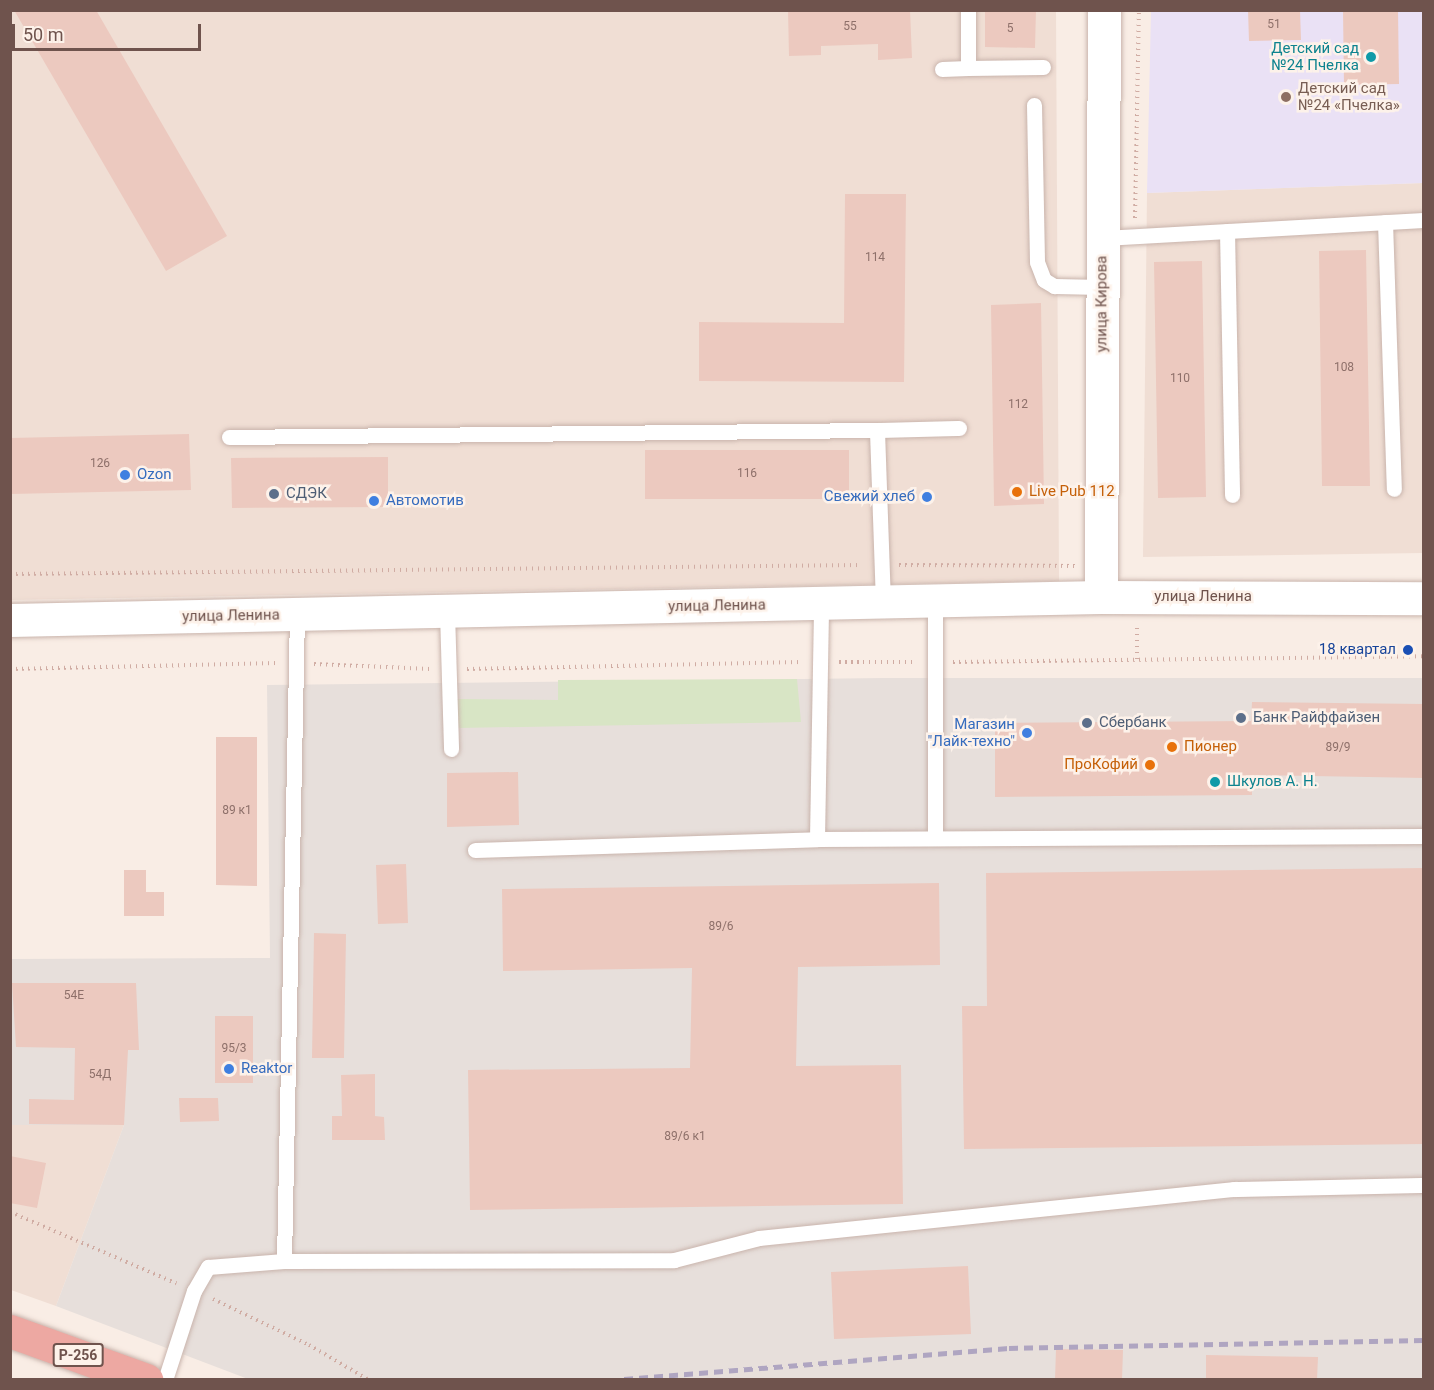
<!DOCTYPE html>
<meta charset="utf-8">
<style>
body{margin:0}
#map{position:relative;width:1434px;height:1390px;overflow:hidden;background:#f9ede5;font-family:Roboto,sans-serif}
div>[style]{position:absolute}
.residential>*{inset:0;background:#f0ded4}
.industrial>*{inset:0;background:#e7dfdb}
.education>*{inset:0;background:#eae1f5}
.green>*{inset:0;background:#d8e5c5}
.building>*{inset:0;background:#ecc9bf}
.path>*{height:4px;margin-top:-2px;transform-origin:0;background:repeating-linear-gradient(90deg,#d0aca3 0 1.5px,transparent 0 6px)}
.roads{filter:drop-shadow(0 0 2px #c9b4ac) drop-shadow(0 0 2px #c9b4ac)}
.lane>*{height:15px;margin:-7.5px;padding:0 7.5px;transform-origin:7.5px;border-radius:7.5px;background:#fff}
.secondary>*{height:33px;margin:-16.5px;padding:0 16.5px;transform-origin:16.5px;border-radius:16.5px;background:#fff}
.highway>*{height:33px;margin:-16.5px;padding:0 16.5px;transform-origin:16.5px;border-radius:16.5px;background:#eda8a2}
.rail>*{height:4.5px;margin-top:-2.25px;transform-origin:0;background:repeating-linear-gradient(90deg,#afa5c1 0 9px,transparent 0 15px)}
.dots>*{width:16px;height:16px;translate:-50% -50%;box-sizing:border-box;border:3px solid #fdf2ea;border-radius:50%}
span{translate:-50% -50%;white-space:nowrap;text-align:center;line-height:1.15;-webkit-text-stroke:5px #fdf2ea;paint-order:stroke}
.number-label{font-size:12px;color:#8e706a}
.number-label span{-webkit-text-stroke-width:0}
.shield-label span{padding:2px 4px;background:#fdf2ea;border:2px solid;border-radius:4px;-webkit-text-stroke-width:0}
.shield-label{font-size:14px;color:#6f534d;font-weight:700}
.culture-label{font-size:15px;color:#0d838f}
.right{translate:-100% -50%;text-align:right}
.left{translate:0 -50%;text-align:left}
.education-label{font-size:15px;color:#785e54}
.street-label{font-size:15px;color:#6f534d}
.shop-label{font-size:15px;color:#366cbe}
.food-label{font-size:15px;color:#c56008}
.service-label{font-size:15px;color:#4e5e75}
.transit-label{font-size:15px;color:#164399}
.frame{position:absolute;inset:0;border:12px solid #6f534d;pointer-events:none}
.scale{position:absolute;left:12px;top:24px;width:189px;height:27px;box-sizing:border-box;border:3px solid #6f534d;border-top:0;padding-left:8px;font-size:18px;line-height:21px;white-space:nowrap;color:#6f534d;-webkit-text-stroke:4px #fdf2ea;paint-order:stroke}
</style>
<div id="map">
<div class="residential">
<div style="clip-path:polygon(10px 11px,1056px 11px,1059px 581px,11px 600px)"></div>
<div style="clip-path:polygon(1423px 183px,1423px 553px,1143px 557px,1147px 193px)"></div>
<div style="clip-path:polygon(10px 1125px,124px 1125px,56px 1306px,11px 1290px)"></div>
</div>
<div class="industrial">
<div style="clip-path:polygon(883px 678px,1423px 678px,1423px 1379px,248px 1379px,56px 1306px,124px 1125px,11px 1125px,11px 959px,270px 958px,267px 685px)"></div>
</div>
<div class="education">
<div style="clip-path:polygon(1151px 11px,1423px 11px,1423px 183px,1147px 193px)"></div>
</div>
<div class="green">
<div style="clip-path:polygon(797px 679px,801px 722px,458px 728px,457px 699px,558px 700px,558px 680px)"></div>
</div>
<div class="building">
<div style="clip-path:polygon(14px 10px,96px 10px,227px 236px,166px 271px)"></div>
<div style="clip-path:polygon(788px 10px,910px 10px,912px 58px,878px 60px,878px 44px,821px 46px,821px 55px,789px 56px)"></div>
<div style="clip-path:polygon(985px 10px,1036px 10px,1035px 48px,985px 47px)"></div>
<div style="clip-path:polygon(1248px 10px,1300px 10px,1301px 40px,1249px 41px)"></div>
<div style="clip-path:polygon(1343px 10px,1398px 10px,1399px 84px,1344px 85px)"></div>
<div style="clip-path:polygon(845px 194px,906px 194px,904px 382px,699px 381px,699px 322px,844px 323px)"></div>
<div style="clip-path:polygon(1366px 250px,1370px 486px,1322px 486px,1319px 251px)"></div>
<div style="clip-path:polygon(1202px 261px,1206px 497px,1158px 498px,1154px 262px)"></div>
<div style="clip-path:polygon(1041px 303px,1044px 504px,994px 506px,991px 305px)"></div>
<div style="clip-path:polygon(189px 434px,191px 490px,10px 494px,10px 438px)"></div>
<div style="clip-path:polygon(645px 450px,849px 450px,849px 499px,645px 499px)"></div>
<div style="clip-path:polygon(388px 457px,388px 507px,232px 508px,231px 458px)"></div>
<div style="clip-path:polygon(1252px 702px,1424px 704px,1424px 778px,1252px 775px,1252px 795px,995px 797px,995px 723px,1251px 721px)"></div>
<div style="clip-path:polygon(216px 737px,257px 737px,257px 886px,216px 885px)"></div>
<div style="clip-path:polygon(518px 772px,519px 825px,447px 827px,447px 773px)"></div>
<div style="clip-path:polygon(406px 864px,408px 923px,378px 924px,376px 865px)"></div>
<div style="clip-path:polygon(1424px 868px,1424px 1144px,964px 1149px,962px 1006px,987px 1006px,986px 873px)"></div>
<div style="clip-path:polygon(124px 870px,146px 870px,146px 892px,164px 892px,164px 916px,124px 916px)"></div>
<div style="clip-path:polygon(939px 883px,940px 965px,798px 967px,796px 1066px,901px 1065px,903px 1204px,470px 1210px,468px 1070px,690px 1068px,692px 968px,503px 971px,502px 889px)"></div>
<div style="clip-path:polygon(314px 933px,346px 934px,344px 1058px,312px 1058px)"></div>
<div style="clip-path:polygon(12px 983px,136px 983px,139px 1050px,128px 1050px,124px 1125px,29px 1124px,29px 1099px,74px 1100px,75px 1048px,16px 1047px)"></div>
<div style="clip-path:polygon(215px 1016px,253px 1016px,253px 1083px,215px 1083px)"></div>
<div style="clip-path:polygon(375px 1074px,375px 1116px,384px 1117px,385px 1140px,332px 1140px,332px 1116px,342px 1116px,341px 1075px)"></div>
<div style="clip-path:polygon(179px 1098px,218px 1098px,219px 1121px,180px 1122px)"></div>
<div style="clip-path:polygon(10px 1156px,46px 1163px,37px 1208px,10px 1203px)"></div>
<div style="clip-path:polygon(968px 1266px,971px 1334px,834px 1339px,831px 1272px)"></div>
<div style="clip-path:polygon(1056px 1349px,1123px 1350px,1122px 1380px,1055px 1380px)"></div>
<div style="clip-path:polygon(1206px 1355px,1318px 1357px,1317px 1380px,1206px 1380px)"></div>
</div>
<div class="path">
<div style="left:1135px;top:218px;width:208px;rotate:-88.9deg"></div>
<div style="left:899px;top:565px;width:176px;rotate:0.3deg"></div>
<div style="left:10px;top:574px;width:852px;rotate:-0.61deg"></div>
<div style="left:1137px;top:659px;width:35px;rotate:-90deg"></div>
<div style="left:839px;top:662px;width:76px"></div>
<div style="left:953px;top:662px;width:471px;rotate:-0.7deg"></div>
<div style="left:314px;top:664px;width:116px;rotate:2.5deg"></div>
<div style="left:10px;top:669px;width:267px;rotate:-1.3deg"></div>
<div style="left:467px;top:669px;width:334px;rotate:-1.2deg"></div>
<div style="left:10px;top:1212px;width:181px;rotate:23.2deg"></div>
<div style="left:213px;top:1299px;width:106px;rotate:25.6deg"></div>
<div style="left:309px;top:1345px;width:69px;rotate:30.3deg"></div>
</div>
<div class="roads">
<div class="lane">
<div style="left:968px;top:68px;width:75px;rotate:-0.8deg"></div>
<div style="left:942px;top:69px;width:26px;rotate:-2deg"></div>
<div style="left:968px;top:68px;width:58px;rotate:-90deg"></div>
<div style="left:1034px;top:105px;width:157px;rotate:88.9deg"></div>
<div style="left:1037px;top:262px;width:19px;rotate:69deg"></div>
<div style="left:1044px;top:280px;width:12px;rotate:31deg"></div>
<div style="left:1054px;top:286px;width:48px;rotate:1.2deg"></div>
<div style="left:1385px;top:222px;width:267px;rotate:88.1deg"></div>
<div style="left:1227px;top:231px;width:264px;rotate:88.9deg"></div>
<div style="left:1102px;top:238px;width:323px;rotate:-3.2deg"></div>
<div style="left:229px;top:437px;width:648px;rotate:-0.62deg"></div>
<div style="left:935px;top:601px;width:237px;rotate:90deg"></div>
<div style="left:883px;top:603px;width:173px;rotate:-92deg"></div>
<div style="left:877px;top:430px;width:82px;rotate:-1.4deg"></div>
<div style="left:447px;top:612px;width:137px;rotate:88.3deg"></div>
<div style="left:817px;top:839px;width:235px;rotate:-89deg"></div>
<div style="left:475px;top:850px;width:342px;rotate:-1.8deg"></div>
<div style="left:817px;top:839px;width:607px;rotate:-0.28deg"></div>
<div style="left:284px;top:1261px;width:647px;rotate:-88.85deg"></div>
<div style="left:165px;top:1380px;width:94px;rotate:-72deg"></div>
<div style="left:194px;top:1291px;width:28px;rotate:-60deg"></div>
<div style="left:208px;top:1267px;width:76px;rotate:-4.5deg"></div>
<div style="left:284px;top:1261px;width:390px;rotate:-0.1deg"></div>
<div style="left:674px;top:1260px;width:88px;rotate:-14.5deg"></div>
<div style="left:759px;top:1238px;width:478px;rotate:-5.9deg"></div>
<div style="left:1234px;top:1189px;width:190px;rotate:-1.2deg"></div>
</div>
<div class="secondary">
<div style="left:1101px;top:597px;width:587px;rotate:-89.71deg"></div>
<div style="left:10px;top:620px;width:1091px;rotate:-1.21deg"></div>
<div style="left:1101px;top:597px;width:323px;rotate:0.2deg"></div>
</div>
<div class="highway">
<div style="left:10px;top:1331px;width:145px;rotate:19.8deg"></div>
</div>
</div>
<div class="rail">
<div style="left:624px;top:1379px;width:386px;rotate:-4.6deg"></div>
<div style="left:1009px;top:1348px;width:415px;rotate:-1.1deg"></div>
<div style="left:422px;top:1380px;width:207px"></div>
</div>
<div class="dots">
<div style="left:1371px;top:57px;background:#0f9aa8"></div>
<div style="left:1286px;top:97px;background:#8d6e63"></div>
<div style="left:125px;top:475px;background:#3f7fe0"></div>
<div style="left:1017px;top:492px;background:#e8710a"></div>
<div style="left:274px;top:494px;background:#5c6f8a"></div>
<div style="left:927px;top:497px;background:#3f7fe0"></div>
<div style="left:374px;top:501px;background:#3f7fe0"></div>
<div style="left:1408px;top:650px;background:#1a4fb4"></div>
<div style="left:1241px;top:718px;background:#5c6f8a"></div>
<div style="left:1087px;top:723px;background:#5c6f8a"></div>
<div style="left:1027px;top:733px;background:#3f7fe0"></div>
<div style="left:1172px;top:747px;background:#e8710a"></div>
<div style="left:1150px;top:765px;background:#e8710a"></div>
<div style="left:1215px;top:782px;background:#0f9aa8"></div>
<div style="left:229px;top:1069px;background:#3f7fe0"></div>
</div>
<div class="number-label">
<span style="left:1274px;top:25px">51</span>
<span style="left:850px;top:27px">55</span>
<span style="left:1010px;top:29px">5</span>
<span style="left:875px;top:258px">114</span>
<span style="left:1344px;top:368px">108</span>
<span style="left:1180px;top:379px">110</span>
<span style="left:1018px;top:405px">112</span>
<span style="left:100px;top:464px">126</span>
<span style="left:747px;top:474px">116</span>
<span style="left:1338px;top:748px">89/9</span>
<span style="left:237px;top:811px">89 к1</span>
<span style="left:721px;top:927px">89/6</span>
<span style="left:74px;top:996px">54Е</span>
<span style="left:234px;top:1049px">95/3</span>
<span style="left:100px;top:1075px">54Д</span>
<span style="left:685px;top:1137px">89/6 к1</span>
</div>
<div class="shield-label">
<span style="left:78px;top:1355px">Р-256</span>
</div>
<div class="culture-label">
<span class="right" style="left:1359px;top:57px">Детский сад<br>№24 Пчелка</span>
<span class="left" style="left:1227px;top:782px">Шкулов А. Н.</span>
</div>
<div class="education-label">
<span class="left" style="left:1298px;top:97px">Детский сад<br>№24 «Пчелка»</span>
</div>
<div class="street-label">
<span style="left:1102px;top:304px;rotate:-90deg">улица Кирова</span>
<span style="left:1203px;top:597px">улица Ленина</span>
<span style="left:717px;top:606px;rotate:-1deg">улица Ленина</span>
<span style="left:231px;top:616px;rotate:-1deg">улица Ленина</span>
</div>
<div class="shop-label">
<span class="left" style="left:137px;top:475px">Ozon</span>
<span class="right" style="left:915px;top:497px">Свежий хлеб</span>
<span class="left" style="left:386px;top:501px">Автомотив</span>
<span class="right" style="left:1015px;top:733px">Магазин<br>"Лайк-техно"</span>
<span class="left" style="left:241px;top:1069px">Reaktor</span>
</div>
<div class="food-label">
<span class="left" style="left:1029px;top:492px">Live Pub 112</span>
<span class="left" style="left:1184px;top:747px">Пионер</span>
<span class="right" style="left:1138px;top:765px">ПроКофий</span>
</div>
<div class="service-label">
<span class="left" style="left:286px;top:494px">СДЭК</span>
<span class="left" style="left:1253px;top:718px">Банк Райффайзен</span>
<span class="left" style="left:1099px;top:723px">Сбербанк</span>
</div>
<div class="transit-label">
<span class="right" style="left:1396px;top:650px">18 квартал</span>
</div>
<div class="frame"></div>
<div class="scale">50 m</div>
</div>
